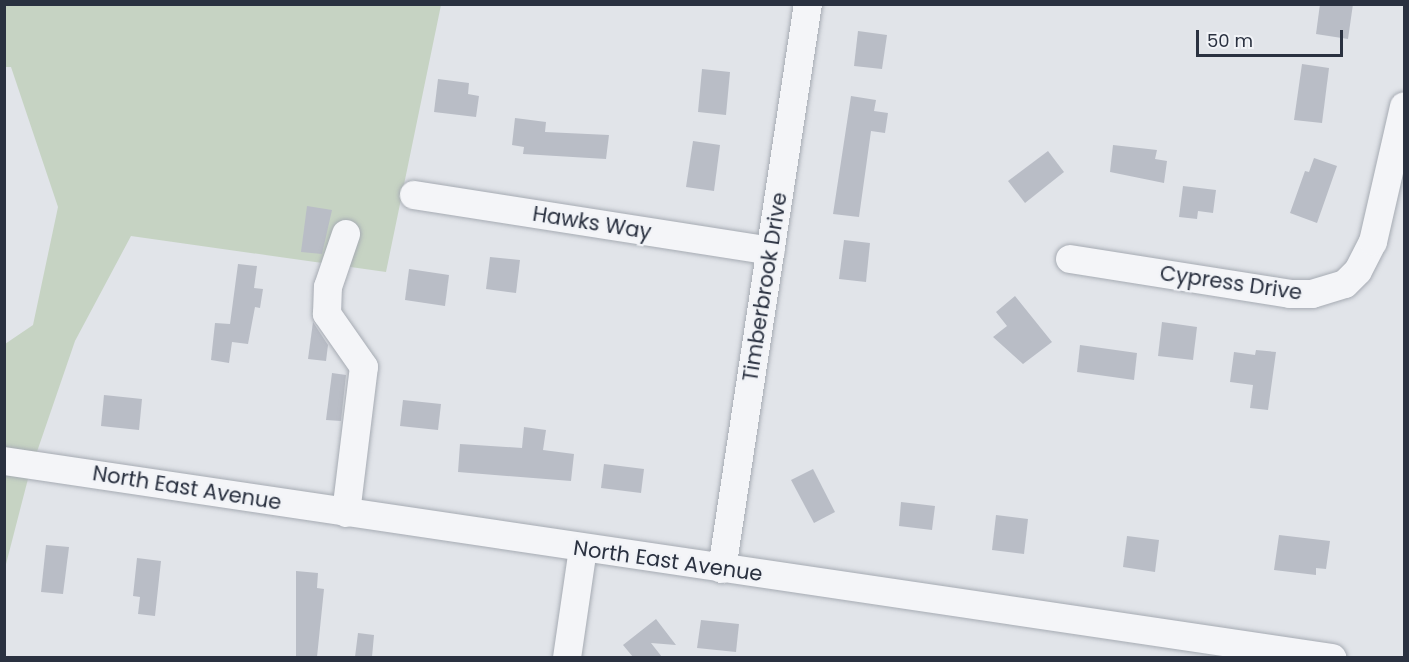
<!DOCTYPE html>
<style>
body{margin:0}
#map{position:relative;width:1409px;height:662px;overflow:hidden;background:#e1e4e9;font-family:Poppins,sans-serif}
div>[style]{position:absolute}
.green>*{inset:0;background:#c6d3c3}
.building>*{inset:0;background:#b9bdc6}
.roads{filter:drop-shadow(0 0 2px #a6abb3) drop-shadow(0 0 2px #a6abb3)}
.minor>*{height:28px;margin:-14px;padding:0 14px;transform-origin:14px;border-radius:14px;background:#f4f5f8}
span{translate:-50% -50%;white-space:nowrap;text-align:center;line-height:1.15;-webkit-text-stroke:4.5px #f1f3f7;paint-order:stroke}
.street-label{font-size:21px;color:#2a3140}
.frame{position:absolute;inset:0;border:6px solid #2a3140;pointer-events:none}
.scale{position:absolute;left:1196px;top:30px;width:147px;height:27px;box-sizing:border-box;border:3px solid #2a3140;border-top:0;padding-left:8px;font-size:18px;line-height:21px;white-space:nowrap;color:#2a3140;-webkit-text-stroke:4px #f1f3f7;paint-order:stroke}
</style>
<div id="map">
<div class="green">
<div style="clip-path:polygon(5px 5px,441px 5px,386px 272px,131px 236px,75px 341px,29px 475px,5px 568px,5px 344px,33px 325px,58px 207px,11px 67px,5px 67px)"></div>
</div>
<div class="building">
<div style="clip-path:polygon(1320px 4px,1353px 4px,1348px 39px,1316px 34px)"></div>
<div style="clip-path:polygon(858px 31px,887px 35px,882px 69px,854px 66px)"></div>
<div style="clip-path:polygon(1302px 64px,1329px 68px,1322px 123px,1294px 120px)"></div>
<div style="clip-path:polygon(702px 69px,730px 72px,726px 115px,698px 112px)"></div>
<div style="clip-path:polygon(438px 79px,469px 83px,468px 94px,479px 96px,476px 117px,434px 112px)"></div>
<div style="clip-path:polygon(851px 96px,876px 100px,874px 111px,888px 113px,885px 133px,871px 131px,859px 217px,833px 214px)"></div>
<div style="clip-path:polygon(515px 118px,546px 122px,545px 132px,609px 135px,606px 159px,523px 154px,524px 147px,512px 145px)"></div>
<div style="clip-path:polygon(693px 141px,720px 145px,714px 191px,686px 187px)"></div>
<div style="clip-path:polygon(1113px 145px,1157px 150px,1155px 159px,1167px 161px,1164px 183px,1110px 172px)"></div>
<div style="clip-path:polygon(1048px 151px,1064px 172px,1025px 203px,1008px 181px)"></div>
<div style="clip-path:polygon(1314px 158px,1337px 166px,1317px 223px,1290px 213px,1305px 171px,1309px 172px)"></div>
<div style="clip-path:polygon(1183px 186px,1216px 190px,1213px 213px,1198px 211px,1197px 219px,1179px 217px)"></div>
<div style="clip-path:polygon(307px 206px,332px 210px,322px 254px,301px 252px)"></div>
<div style="clip-path:polygon(844px 240px,870px 243px,866px 282px,839px 279px)"></div>
<div style="clip-path:polygon(490px 257px,520px 260px,516px 293px,486px 289px)"></div>
<div style="clip-path:polygon(238px 264px,257px 266px,254px 288px,263px 289px,260px 308px,255px 307px,248px 344px,232px 342px,229px 363px,211px 360px,215px 323px,230px 324px)"></div>
<div style="clip-path:polygon(409px 269px,449px 275px,445px 306px,405px 300px)"></div>
<div style="clip-path:polygon(1015px 296px,1052px 342px,1023px 364px,993px 337px,1007px 326px,996px 312px)"></div>
<div style="clip-path:polygon(313px 322px,328px 345px,326px 361px,308px 359px)"></div>
<div style="clip-path:polygon(1162px 322px,1197px 327px,1193px 360px,1158px 356px)"></div>
<div style="clip-path:polygon(1080px 345px,1137px 353px,1134px 380px,1077px 372px)"></div>
<div style="clip-path:polygon(1256px 350px,1276px 352px,1268px 410px,1250px 408px,1253px 385px,1230px 382px,1234px 352px,1255px 355px)"></div>
<div style="clip-path:polygon(332px 373px,346px 375px,341px 421px,326px 420px)"></div>
<div style="clip-path:polygon(104px 395px,142px 399px,139px 430px,101px 426px)"></div>
<div style="clip-path:polygon(403px 400px,441px 404px,438px 430px,400px 426px)"></div>
<div style="clip-path:polygon(524px 427px,546px 430px,543px 450px,574px 454px,571px 481px,458px 472px,460px 444px,522px 448px)"></div>
<div style="clip-path:polygon(604px 464px,644px 469px,641px 493px,601px 488px)"></div>
<div style="clip-path:polygon(813px 469px,835px 512px,814px 523px,791px 480px)"></div>
<div style="clip-path:polygon(901px 502px,935px 506px,932px 530px,899px 526px)"></div>
<div style="clip-path:polygon(996px 515px,1028px 519px,1024px 554px,992px 550px)"></div>
<div style="clip-path:polygon(1279px 535px,1330px 541px,1326px 569px,1316px 568px,1316px 575px,1274px 570px)"></div>
<div style="clip-path:polygon(1127px 536px,1159px 540px,1155px 572px,1123px 567px)"></div>
<div style="clip-path:polygon(46px 545px,69px 547px,63px 594px,41px 592px)"></div>
<div style="clip-path:polygon(137px 558px,161px 561px,155px 616px,138px 614px,140px 597px,133px 596px)"></div>
<div style="clip-path:polygon(296px 571px,318px 573px,317px 588px,324px 589px,317px 657px,296px 657px)"></div>
<div style="clip-path:polygon(656px 619px,676px 645px,651px 643px,662px 657px,633px 657px,623px 645px)"></div>
<div style="clip-path:polygon(701px 620px,739px 624px,736px 652px,697px 648px)"></div>
<div style="clip-path:polygon(358px 633px,374px 635px,372px 657px,355px 657px)"></div>
</div>
<div class="roads">
<div class="minor">
<div style="left:414px;top:195px;width:361px;rotate:8.9deg"></div>
<div style="left:1070px;top:259px;width:223px;rotate:9deg"></div>
<div style="left:1290px;top:294px;width:22px"></div>
<div style="left:1312px;top:294px;width:34px;rotate:-17deg"></div>
<div style="left:1345px;top:284px;width:18px;rotate:-45deg"></div>
<div style="left:1358px;top:271px;width:33px;rotate:-63deg"></div>
<div style="left:1373px;top:242px;width:139px;rotate:-77.1deg"></div>
<div style="left:4px;top:461px;width:1343px;rotate:8.44deg"></div>
<div style="left:346px;top:513px;width:147px;rotate:-83deg"></div>
<div style="left:364px;top:367px;width:65px;rotate:-124.9deg"></div>
<div style="left:327px;top:314px;width:27px;rotate:-88deg"></div>
<div style="left:328px;top:287px;width:56px;rotate:-71.2deg"></div>
<div style="left:722px;top:569px;width:572px;rotate:-81.35deg"></div>
<div style="left:567px;top:658px;width:111px;rotate:-81.7deg"></div>
</div>
</div>
<div class="street-label">
<span style="left:592px;top:223px;rotate:9deg">Hawks Way</span>
<span style="left:1231px;top:283px;rotate:8deg">Cypress Drive</span>
<span style="left:765px;top:287px;rotate:-81deg">Timberbrook Drive</span>
<span style="left:187px;top:488px;rotate:9deg">North East Avenue</span>
<span style="left:668px;top:561px;rotate:8deg">North East Avenue</span>
</div>
<div class="frame"></div>
<div class="scale">50 m</div>
</div>
